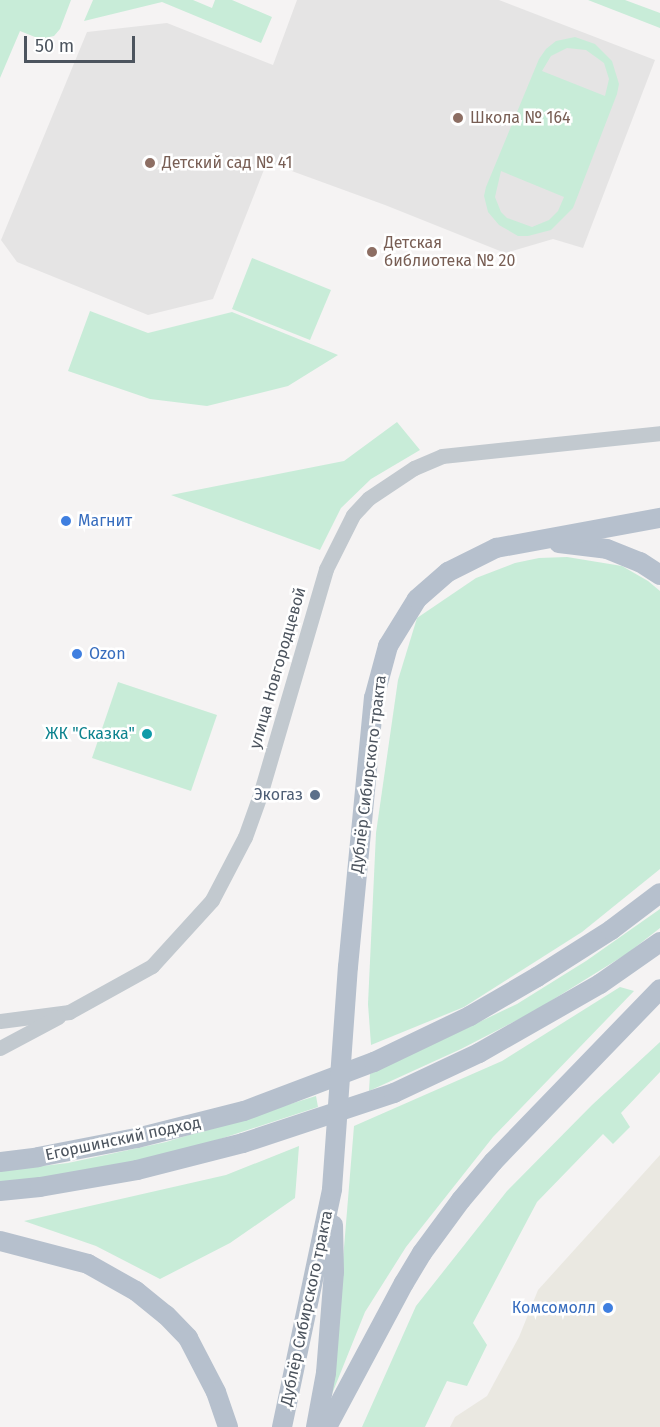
<!DOCTYPE html>
<meta charset="utf-8">
<style>
body{margin:0}
#map{position:relative;width:660px;height:1427px;overflow:hidden;background:#f5f3f3;font-family:"Fira Sans",sans-serif}
div>[style]{position:absolute}
.commercial>*{inset:0;background:#eae8e1}
.education>*{inset:0;background:#e5e4e4}
.green>*{inset:0;background:#c8ecd8}
.minor>*{height:15px;margin:-7.5px;padding:0 7.5px;transform-origin:7.5px;border-radius:7.5px;background:#c2c9cf}
.major>*{height:20px;margin:-10px;padding:0 10px;transform-origin:10px;border-radius:10px;background:#b6c0cd}
.major-bridge>*{height:20px;margin:-10px;padding:0 10px;transform-origin:10px;border-radius:10px;background:#b6c0cd}
.dots>*{width:16px;height:16px;translate:-50% -50%;box-sizing:border-box;border:3px solid #fff;border-radius:50%}
span{translate:-50% -50%;white-space:nowrap;text-align:center;line-height:1.15;-webkit-text-stroke:5px #fff;paint-order:stroke}
.education-label{font-size:16px;color:#785e54}
.left{translate:0 -50%;text-align:left}
.shop-label{font-size:16px;color:#366cbe}
.right{translate:-100% -50%;text-align:right}
.street-label{font-size:16px;color:#4c545e}
.culture-label{font-size:16px;color:#0d838f}
.service-label{font-size:16px;color:#4e5e75}
.scale{position:absolute;left:24px;top:36px;width:111px;height:27px;box-sizing:border-box;border:3px solid #4c545e;border-top:0;padding-left:8px;font-size:18px;line-height:21px;white-space:nowrap;color:#4c545e;-webkit-text-stroke:4px #fff;paint-order:stroke}
</style>
<div id="map">
<div class="commercial">
<div style="clip-path:polygon(660px 1155px,660px 1427px,450px 1427px,455px 1417px,487px 1396px,519px 1337px,538px 1290px)"></div>
</div>
<div class="education">
<div style="clip-path:polygon(297px 0,499px 0,655px 60px,583px 248px,553px 239px,505px 253px,385px 205px,267px 162px,213px 299px,148px 315px,17px 262px,1px 240px,87px 32px,167px 23px,273px 65px)"></div>
</div>
<div class="green">
<div style="clip-path:polygon(0 0,71px 0,60px 29px,54px 36px,40px 39px,20px 31px,0 78px)"></div>
<div style="clip-path:polygon(93px 0,193px 0,212px 8px,215px 0,232px 0,272px 17px,261px 43px,162px 2px,84px 21px)"></div>
<div style="clip-path:polygon(588px 0,625px 0,660px 13px,660px 28px)"></div>
<div style="clip-path:polygon(evenodd,575px 37px,595px 44px,612px 61px,619px 84px,617px 94px,573px 208px,551px 230px,528px 236px,518px 236px,499px 225px,488px 212px,484px 196px,486px 187px,539px 59px,546px 49px,556px 41px,575px 37px,567px 48px,586px 50px,604px 63px,609px 79px,605px 96px,542px 71px,551px 56px,567px 48px,575px 37px,501px 171px,564px 197px,558px 211px,549px 220px,532px 227px,507px 218px,501px 212px,495px 197px,501px 171px)"></div>
<div style="clip-path:polygon(252px 258px,331px 290px,310px 340px,232px 309px)"></div>
<div style="clip-path:polygon(90px 311px,148px 333px,232px 312px,338px 355px,288px 386px,207px 406px,150px 399px,68px 371px)"></div>
<div style="clip-path:polygon(397px 422px,420px 450px,371px 479px,341px 508px,320px 550px,171px 495px,344px 461px)"></div>
<div style="clip-path:polygon(567px 557px,622px 566px,648px 581px,660px 591px,660px 869px,582px 932px,464px 1007px,371px 1045px,368px 1004px,376px 833px,398px 680px,417px 618px,476px 578px,515px 563px,539px 558px)"></div>
<div style="clip-path:polygon(118px 682px,217px 715px,191px 791px,92px 758px)"></div>
<div style="clip-path:polygon(660px 909px,660px 928px,628px 953px,533px 1012px,461px 1049px,369px 1091px,370px 1074px,517px 1004px,586px 961px)"></div>
<div style="clip-path:polygon(620px 987px,634px 991px,493px 1137px,406px 1247px,365px 1312px,332px 1394px,354px 1126px,502px 1061px)"></div>
<div style="clip-path:polygon(660px 1042px,660px 1072px,621px 1113px,630px 1127px,613px 1144px,603px 1134px,537px 1202px,473px 1323px,487px 1345px,467px 1386px,447px 1381px,425px 1427px,362px 1427px,416px 1306px,507px 1191px,592px 1105px)"></div>
<div style="clip-path:polygon(316px 1096px,318px 1107px,171px 1155px,70px 1175px,0 1184px,0 1171px,68px 1163px,166px 1142px)"></div>
<div style="clip-path:polygon(299px 1146px,295px 1198px,230px 1243px,160px 1279px,96px 1246px,24px 1221px,226px 1175px)"></div>
</div>
<div class="minor">
<div style="left:0;top:1021px;width:70px;rotate:-7.4deg"></div>
<div style="left:69px;top:1012px;width:95px;rotate:-29deg"></div>
<div style="left:152px;top:966px;width:89px;rotate:-47.7deg"></div>
<div style="left:212px;top:900px;width:71px;rotate:-62.4deg"></div>
<div style="left:245px;top:837px;width:45px;rotate:-70.3deg"></div>
<div style="left:260px;top:795px;width:235px;rotate:-73.7deg"></div>
<div style="left:326px;top:569px;width:60px;rotate:-63.4deg"></div>
<div style="left:353px;top:515px;width:23px;rotate:-47deg"></div>
<div style="left:369px;top:498px;width:54px;rotate:-33.7deg"></div>
<div style="left:414px;top:468px;width:30px;rotate:-23deg"></div>
<div style="left:442px;top:456px;width:219px;rotate:-6deg"></div>
<div style="left:0;top:1048px;width:66px;rotate:-28.1deg"></div>
</div>
<div class="major">
<div style="left:559px;top:543px;width:48px;rotate:7.1deg"></div>
<div style="left:607px;top:549px;width:35px;rotate:22deg"></div>
<div style="left:640px;top:562px;width:24px;rotate:33deg"></div>
<div style="left:348px;top:967px;width:270px;rotate:-84.5deg"></div>
<div style="left:374px;top:698px;width:54px;rotate:-74.9deg"></div>
<div style="left:388px;top:646px;width:55px;rotate:-58.3deg"></div>
<div style="left:417px;top:599px;width:41px;rotate:-41.1deg"></div>
<div style="left:448px;top:572px;width:54px;rotate:-26.6deg"></div>
<div style="left:496px;top:548px;width:167px;rotate:-10.4deg"></div>
<div style="left:0;top:1162px;width:38px;rotate:-7deg"></div>
<div style="left:38px;top:1157px;width:101px;rotate:-10.9deg"></div>
<div style="left:137px;top:1138px;width:110px;rotate:-14.2deg"></div>
<div style="left:244px;top:1111px;width:139px;rotate:-20.7deg"></div>
<div style="left:374px;top:1062px;width:106px;rotate:-25.6deg"></div>
<div style="left:470px;top:1016px;width:78px;rotate:-30.2deg"></div>
<div style="left:537px;top:977px;width:88px;rotate:-32.4deg"></div>
<div style="left:611px;top:930px;width:61px;rotate:-37.1deg"></div>
<div style="left:0;top:1191px;width:40px;rotate:-5.7deg"></div>
<div style="left:40px;top:1187px;width:98px;rotate:-9.9deg"></div>
<div style="left:137px;top:1170px;width:109px;rotate:-14.3deg"></div>
<div style="left:243px;top:1143px;width:159px;rotate:-18.3deg"></div>
<div style="left:394px;top:1093px;width:94px;rotate:-25.2deg"></div>
<div style="left:479px;top:1053px;width:139px;rotate:-29.7deg"></div>
<div style="left:600px;top:984px;width:73px;rotate:-35deg"></div>
<div style="left:0;top:1241px;width:91px;rotate:14.6deg"></div>
<div style="left:88px;top:1264px;width:55px;rotate:29.4deg"></div>
<div style="left:136px;top:1291px;width:38px;rotate:39deg"></div>
<div style="left:166px;top:1315px;width:32px;rotate:46deg"></div>
<div style="left:188px;top:1338px;width:61px;rotate:62.6deg"></div>
<div style="left:216px;top:1392px;width:37px;rotate:71deg"></div>
<div style="left:282px;top:1427px;width:243px;rotate:-78.1deg"></div>
<div style="left:316px;top:1427px;width:55px;rotate:-79.5deg"></div>
<div style="left:326px;top:1373px;width:101px;rotate:-85.5deg"></div>
<div style="left:334px;top:1272px;width:47px;rotate:-91.2deg"></div>
<div style="left:327px;top:1427px;width:163px;rotate:-61.9deg"></div>
<div style="left:404px;top:1283px;width:35px;rotate:-59deg"></div>
<div style="left:422px;top:1253px;width:66px;rotate:-53.7deg"></div>
<div style="left:461px;top:1200px;width:50px;rotate:-49.9deg"></div>
<div style="left:493px;top:1162px;width:240px;rotate:-46deg"></div>
</div>
<div class="major-bridge">
<div style="left:332px;top:1189px;width:223px;rotate:-85.9deg"></div>
</div>
<div class="dots">
<div style="left:458px;top:118px;background:#8d6e63"></div>
<div style="left:150px;top:163px;background:#8d6e63"></div>
<div style="left:372px;top:252px;background:#8d6e63"></div>
<div style="left:66px;top:521px;background:#3f7fe0"></div>
<div style="left:77px;top:654px;background:#3f7fe0"></div>
<div style="left:147px;top:734px;background:#0f9aa8"></div>
<div style="left:315px;top:795px;background:#5c6f8a"></div>
<div style="left:608px;top:1308px;background:#3f7fe0"></div>
</div>
<div class="education-label">
<span class="left" style="left:470px;top:118px">Школа № 164</span>
<span class="left" style="left:162px;top:163px">Детский сад № 41</span>
<span class="left" style="left:384px;top:252px">Детская<br>библиотека № 20</span>
</div>
<div class="shop-label">
<span class="left" style="left:78px;top:521px">Магнит</span>
<span class="left" style="left:89px;top:654px">Ozon</span>
<span class="right" style="left:596px;top:1308px">Комсомолл</span>
</div>
<div class="street-label">
<span style="left:278px;top:668px;rotate:-74deg">улица Новгородцевой</span>
<span style="left:369px;top:774px;rotate:-83deg">Дублёр Сибирского тракта</span>
<span style="left:123px;top:1139px;rotate:-12deg">Егоршинский подход</span>
<span style="left:307px;top:1308px;rotate:-78deg">Дублёр Сибирского тракта</span>
</div>
<div class="culture-label">
<span class="right" style="left:135px;top:734px">ЖК "Сказка"</span>
</div>
<div class="service-label">
<span class="right" style="left:303px;top:795px">Экогаз</span>
</div>
<div class="scale">50 m</div>
</div>
